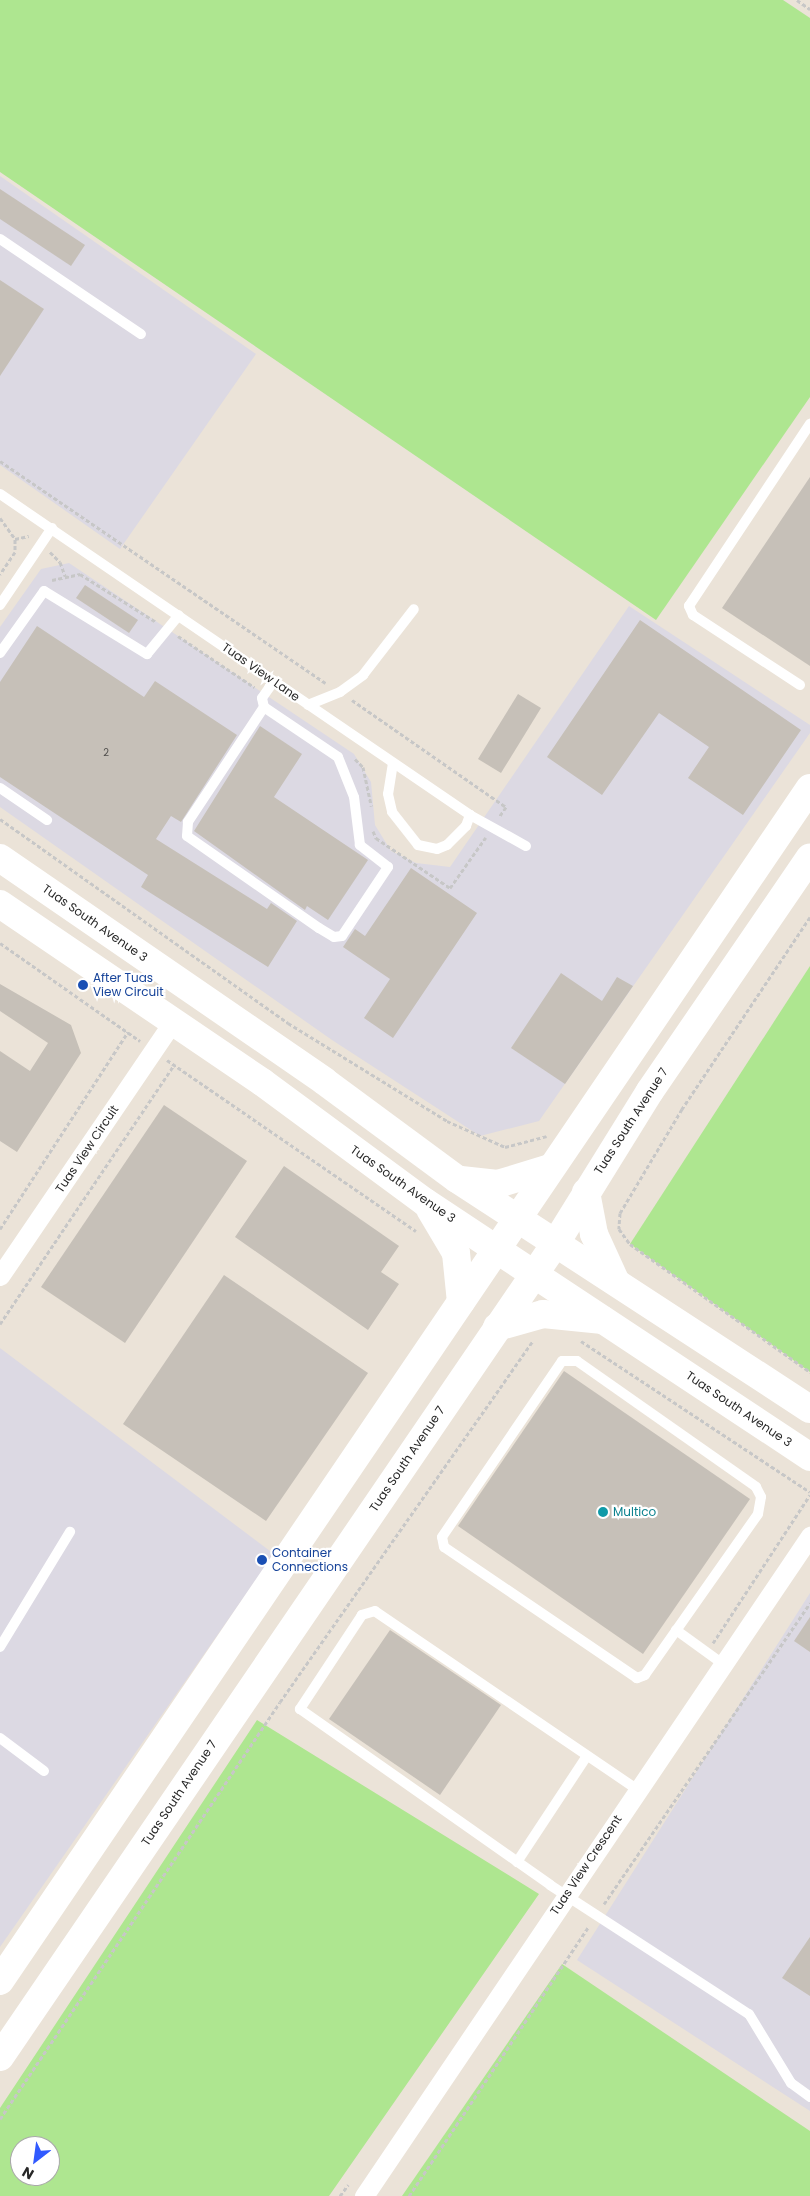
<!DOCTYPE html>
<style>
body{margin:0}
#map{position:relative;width:810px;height:2196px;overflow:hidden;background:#ebe3d8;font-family:Poppins,sans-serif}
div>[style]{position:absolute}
.industrial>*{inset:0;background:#dcd9e3}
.green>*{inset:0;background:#aee690}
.building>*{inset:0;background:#c6c0b8}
.path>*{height:3px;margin-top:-1.5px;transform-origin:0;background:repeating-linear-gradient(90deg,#c7c7c7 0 4px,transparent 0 6.5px)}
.lane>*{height:10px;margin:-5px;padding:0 5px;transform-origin:5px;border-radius:5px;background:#fff}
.street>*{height:19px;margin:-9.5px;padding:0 9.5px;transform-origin:9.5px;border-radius:9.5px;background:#fff}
.secondary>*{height:28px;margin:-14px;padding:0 14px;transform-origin:14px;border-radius:14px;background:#fff}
.dots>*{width:14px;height:14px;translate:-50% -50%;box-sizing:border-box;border:2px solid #fff;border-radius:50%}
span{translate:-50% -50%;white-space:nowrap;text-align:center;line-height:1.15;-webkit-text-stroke:4.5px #fff;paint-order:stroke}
.number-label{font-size:10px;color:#504e4c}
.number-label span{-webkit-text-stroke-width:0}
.street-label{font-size:12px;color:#282828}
.transit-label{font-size:12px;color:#164399}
.left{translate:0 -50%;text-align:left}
.culture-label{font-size:12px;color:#0d838f}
.north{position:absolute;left:10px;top:2136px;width:50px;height:50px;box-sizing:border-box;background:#fff;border:1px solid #a9a9a9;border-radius:50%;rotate:210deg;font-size:14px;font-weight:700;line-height:20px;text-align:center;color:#282828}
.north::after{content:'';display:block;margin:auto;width:18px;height:22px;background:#315aff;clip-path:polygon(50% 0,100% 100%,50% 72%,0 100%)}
</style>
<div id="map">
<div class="industrial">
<div style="clip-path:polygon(0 176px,256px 354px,120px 549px,0 465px)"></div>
<div style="clip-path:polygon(69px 563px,354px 754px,371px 782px,375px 825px,391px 851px,416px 863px,450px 867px,629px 606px,810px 725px,810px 733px,539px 1121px,480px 1136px,332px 1040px,0 807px,0 627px,41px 569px)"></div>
<div style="clip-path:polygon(0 1348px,274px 1554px,0 1947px)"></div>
<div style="clip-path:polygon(810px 1593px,810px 2111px,577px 1960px)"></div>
</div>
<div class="green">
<div style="clip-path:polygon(0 0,783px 0,810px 18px,810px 397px,656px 620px,0 172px)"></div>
<div style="clip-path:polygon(810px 966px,810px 1372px,630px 1244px)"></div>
<div style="clip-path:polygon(evenodd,257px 1720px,539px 1894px,329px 2196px,0 2196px,0 2108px,257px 1720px,20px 2146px,50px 2146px,50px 2176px,20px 2176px,20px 2146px)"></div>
<div style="clip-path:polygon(562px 1964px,810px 2131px,810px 2196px,402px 2196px)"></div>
</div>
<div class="building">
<div style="clip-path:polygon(0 189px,85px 245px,71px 266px,0 219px)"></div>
<div style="clip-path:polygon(0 280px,44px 309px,0 376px)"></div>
<div style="clip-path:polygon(810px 477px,810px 666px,722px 608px)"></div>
<div style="clip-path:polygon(85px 585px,138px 620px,129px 633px,76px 598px)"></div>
<div style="clip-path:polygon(640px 620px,801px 730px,743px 815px,688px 778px,709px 747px,659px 713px,602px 795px,547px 757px)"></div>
<div style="clip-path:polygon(37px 626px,144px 697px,155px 681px,237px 735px,181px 822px,171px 816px,156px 839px,267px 909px,271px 903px,297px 921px,268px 967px,141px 887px,148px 875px,0 777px,0 682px)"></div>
<div style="clip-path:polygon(518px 694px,541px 708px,501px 773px,478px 759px)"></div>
<div style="clip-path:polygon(260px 726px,302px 754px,274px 797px,368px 860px,328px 920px,307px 906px,305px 910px,194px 831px)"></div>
<div style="clip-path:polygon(411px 868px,477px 913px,393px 1038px,364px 1018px,390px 979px,343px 947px,355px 929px,365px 936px)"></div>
<div style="clip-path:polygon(561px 973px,602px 1001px,617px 977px,633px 986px,565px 1084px,511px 1048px)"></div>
<div style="clip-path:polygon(0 984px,71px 1025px,81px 1053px,17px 1152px,0 1141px,0 1051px,30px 1071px,48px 1043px,0 1011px)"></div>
<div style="clip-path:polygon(164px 1105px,247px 1161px,125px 1343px,41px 1287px)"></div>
<div style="clip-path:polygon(284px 1166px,399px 1246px,381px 1272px,399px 1284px,368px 1330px,235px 1237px)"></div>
<div style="clip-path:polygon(224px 1275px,368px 1373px,266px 1521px,123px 1424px)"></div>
<div style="clip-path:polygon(564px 1371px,750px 1499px,643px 1654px,458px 1526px)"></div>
<div style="clip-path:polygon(810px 1617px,810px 1652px,794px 1641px)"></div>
<div style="clip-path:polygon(390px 1630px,501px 1705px,440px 1795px,329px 1719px)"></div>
<div style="clip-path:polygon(810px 1937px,810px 1996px,782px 1978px)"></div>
</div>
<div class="path">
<div style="left:797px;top:0;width:16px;rotate:35deg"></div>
<div style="left:0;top:461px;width:394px;rotate:34.3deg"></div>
<div style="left:0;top:518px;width:26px;rotate:54deg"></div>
<div style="left:15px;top:539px;width:13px;rotate:90deg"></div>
<div style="left:15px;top:552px;width:27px;rotate:124deg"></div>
<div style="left:15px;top:539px;width:14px;rotate:-12deg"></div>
<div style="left:50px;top:552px;width:14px;rotate:45deg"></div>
<div style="left:60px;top:562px;width:15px;rotate:70deg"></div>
<div style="left:52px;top:580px;width:29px;rotate:-12deg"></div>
<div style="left:80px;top:574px;width:90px;rotate:32.3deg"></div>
<div style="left:178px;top:636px;width:92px;rotate:33.9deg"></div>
<div style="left:352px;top:700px;width:188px;rotate:34.8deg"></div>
<div style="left:506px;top:807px;width:12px;rotate:125deg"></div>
<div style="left:355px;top:759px;width:11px;rotate:45deg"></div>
<div style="left:363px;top:767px;width:40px;rotate:78deg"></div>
<div style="left:0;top:819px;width:353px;rotate:35.3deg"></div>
<div style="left:288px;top:1023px;width:187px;rotate:31.6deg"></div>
<div style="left:447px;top:1121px;width:64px;rotate:24.1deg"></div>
<div style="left:505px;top:1147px;width:43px;rotate:-14.7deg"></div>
<div style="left:373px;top:831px;width:8px;rotate:67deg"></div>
<div style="left:376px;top:838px;width:89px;rotate:34deg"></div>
<div style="left:450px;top:888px;width:62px;rotate:-54.8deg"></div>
<div style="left:810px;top:917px;width:231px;rotate:123.7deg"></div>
<div style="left:682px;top:1109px;width:121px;rotate:120.8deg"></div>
<div style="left:620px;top:1213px;width:16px;rotate:94deg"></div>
<div style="left:619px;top:1229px;width:19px;rotate:54deg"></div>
<div style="left:630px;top:1244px;width:221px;rotate:35.4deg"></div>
<div style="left:0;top:943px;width:171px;rotate:35deg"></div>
<div style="left:167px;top:1060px;width:302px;rotate:34.5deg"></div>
<div style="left:0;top:1229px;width:235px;rotate:-57deg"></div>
<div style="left:0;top:1324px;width:312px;rotate:-56.1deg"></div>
<div style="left:581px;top:1341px;width:274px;rotate:33.4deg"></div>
<div style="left:713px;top:1643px;width:177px;rotate:-56.8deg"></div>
<div style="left:604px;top:1904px;width:365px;rotate:-55.6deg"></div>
<div style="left:0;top:2119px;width:502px;rotate:-56.12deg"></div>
<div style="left:280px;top:1702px;width:441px;rotate:-55deg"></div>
<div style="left:340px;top:2196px;width:14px;rotate:-54deg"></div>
<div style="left:409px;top:2196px;width:324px;rotate:-56.3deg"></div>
</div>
<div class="lane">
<div style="left:0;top:239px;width:170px;rotate:34deg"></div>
<div style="left:0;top:494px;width:569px;rotate:34.33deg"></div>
<div style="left:470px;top:815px;width:64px;rotate:29deg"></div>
<div style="left:0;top:605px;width:93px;rotate:-56deg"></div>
<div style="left:0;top:653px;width:76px;rotate:-54.6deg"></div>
<div style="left:44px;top:591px;width:121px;rotate:31.5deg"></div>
<div style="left:147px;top:654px;width:50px;rotate:-50.6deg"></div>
<div style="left:800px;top:685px;width:128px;rotate:-146.8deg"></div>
<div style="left:693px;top:615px;width:10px;rotate:-114deg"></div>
<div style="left:689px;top:606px;width:219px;rotate:-56.4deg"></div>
<div style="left:308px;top:705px;width:35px;rotate:-22deg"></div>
<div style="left:340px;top:692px;width:29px;rotate:-36deg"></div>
<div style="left:363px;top:675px;width:83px;rotate:-52.3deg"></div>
<div style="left:264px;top:707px;width:138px;rotate:123.5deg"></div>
<div style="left:188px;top:822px;width:14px;rotate:94deg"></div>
<div style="left:187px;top:836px;width:161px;rotate:34.9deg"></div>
<div style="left:319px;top:928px;width:17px;rotate:31deg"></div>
<div style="left:334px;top:937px;width:8px;rotate:-7deg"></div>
<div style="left:342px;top:936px;width:83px;rotate:-56.3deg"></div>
<div style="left:388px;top:867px;width:36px;rotate:-142deg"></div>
<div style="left:360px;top:845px;width:48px;rotate:-97.1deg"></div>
<div style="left:354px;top:797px;width:43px;rotate:-111.8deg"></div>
<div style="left:338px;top:757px;width:89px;rotate:-146deg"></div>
<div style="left:264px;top:707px;width:9px;rotate:-103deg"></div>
<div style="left:262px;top:698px;width:21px;rotate:-55deg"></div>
<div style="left:393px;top:763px;width:31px;rotate:99deg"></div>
<div style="left:388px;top:794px;width:18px;rotate:77deg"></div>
<div style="left:392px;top:812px;width:42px;rotate:51.8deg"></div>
<div style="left:418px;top:845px;width:19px;rotate:12deg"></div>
<div style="left:437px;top:849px;width:11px;rotate:-22deg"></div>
<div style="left:447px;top:845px;width:27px;rotate:-45deg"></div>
<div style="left:466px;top:826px;width:12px;rotate:-70deg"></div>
<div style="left:0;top:788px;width:57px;rotate:34.2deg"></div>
<div style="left:562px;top:1361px;width:15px"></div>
<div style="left:577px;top:1361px;width:219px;rotate:35.1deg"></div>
<div style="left:756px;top:1487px;width:11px;rotate:63deg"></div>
<div style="left:761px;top:1497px;width:17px;rotate:100deg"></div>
<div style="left:758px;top:1514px;width:197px;rotate:125.1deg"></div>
<div style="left:645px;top:1675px;width:9px;rotate:159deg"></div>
<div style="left:637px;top:1678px;width:233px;rotate:-145.8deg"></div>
<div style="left:444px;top:1547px;width:10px;rotate:-101deg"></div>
<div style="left:442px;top:1537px;width:213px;rotate:-55.7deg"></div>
<div style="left:676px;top:1630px;width:58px;rotate:35.9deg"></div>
<div style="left:0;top:1647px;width:135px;rotate:-58.7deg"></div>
<div style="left:0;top:1738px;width:55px;rotate:36.9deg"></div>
<div style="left:638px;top:1790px;width:318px;rotate:-145.8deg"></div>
<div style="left:375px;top:1611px;width:14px;rotate:163deg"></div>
<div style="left:362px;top:1615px;width:113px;rotate:123.4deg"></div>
<div style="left:300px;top:1709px;width:306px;rotate:35.1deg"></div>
<div style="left:550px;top:1885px;width:237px;rotate:33deg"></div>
<div style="left:749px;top:2014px;width:81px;rotate:58.7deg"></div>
<div style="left:791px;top:2083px;width:24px;rotate:36deg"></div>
<div style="left:517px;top:1862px;width:127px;rotate:-56.6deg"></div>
</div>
<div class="street">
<div style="left:0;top:1276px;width:308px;rotate:-55.8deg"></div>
<div style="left:364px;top:2196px;width:797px;rotate:-55.95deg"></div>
</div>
<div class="secondary">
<div style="left:0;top:858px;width:393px;rotate:34.5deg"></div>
<div style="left:324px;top:1081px;width:165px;rotate:36.4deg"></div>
<div style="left:457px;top:1179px;width:421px;rotate:33.1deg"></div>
<div style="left:0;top:904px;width:317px;rotate:34.2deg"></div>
<div style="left:262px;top:1082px;width:202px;rotate:36.4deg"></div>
<div style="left:425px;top:1202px;width:462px;rotate:33.5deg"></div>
<div style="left:461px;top:1180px;width:37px;rotate:6deg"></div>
<div style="left:498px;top:1184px;width:54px;rotate:-17.1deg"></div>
<div style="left:586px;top:1192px;width:43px;rotate:79.2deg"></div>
<div style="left:594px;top:1234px;width:51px;rotate:65.5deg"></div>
<div style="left:430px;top:1209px;width:51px;rotate:59.4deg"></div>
<div style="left:456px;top:1253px;width:49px;rotate:84.2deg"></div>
<div style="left:497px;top:1327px;width:48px;rotate:-15.8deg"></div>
<div style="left:543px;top:1314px;width:60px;rotate:5.7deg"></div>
<div style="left:0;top:1981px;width:1442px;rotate:-55.83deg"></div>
<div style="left:0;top:2057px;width:988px;rotate:-55.68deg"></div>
<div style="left:557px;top:1241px;width:176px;rotate:-58.2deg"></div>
<div style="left:650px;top:1091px;width:283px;rotate:-55.6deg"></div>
</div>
<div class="dots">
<div style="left:83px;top:985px;background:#1a4fb4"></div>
<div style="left:603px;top:1512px;background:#0f9aa8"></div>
<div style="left:262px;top:1560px;background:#1a4fb4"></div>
</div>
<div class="number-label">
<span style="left:106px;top:753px">2</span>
</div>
<div class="street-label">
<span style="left:261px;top:672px;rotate:35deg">Tuas View Lane</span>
<span style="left:95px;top:923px;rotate:35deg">Tuas South Avenue 3</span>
<span style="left:631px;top:1121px;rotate:-57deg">Tuas South Avenue 7</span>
<span style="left:87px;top:1149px;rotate:-56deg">Tuas View Circuit</span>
<span style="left:403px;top:1184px;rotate:35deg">Tuas South Avenue 3</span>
<span style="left:739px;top:1409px;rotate:34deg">Tuas South Avenue 3</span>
<span style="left:407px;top:1459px;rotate:-56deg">Tuas South Avenue 7</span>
<span style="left:179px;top:1793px;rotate:-56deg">Tuas South Avenue 7</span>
<span style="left:586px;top:1865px;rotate:-56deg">Tuas View Crescent</span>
</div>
<div class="transit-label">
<span class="left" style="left:93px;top:985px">After Tuas<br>View Circuit</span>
<span class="left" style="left:272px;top:1560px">Container<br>Connections</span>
</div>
<div class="culture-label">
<span class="left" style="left:613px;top:1512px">Multico</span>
</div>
<div class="north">N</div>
</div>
